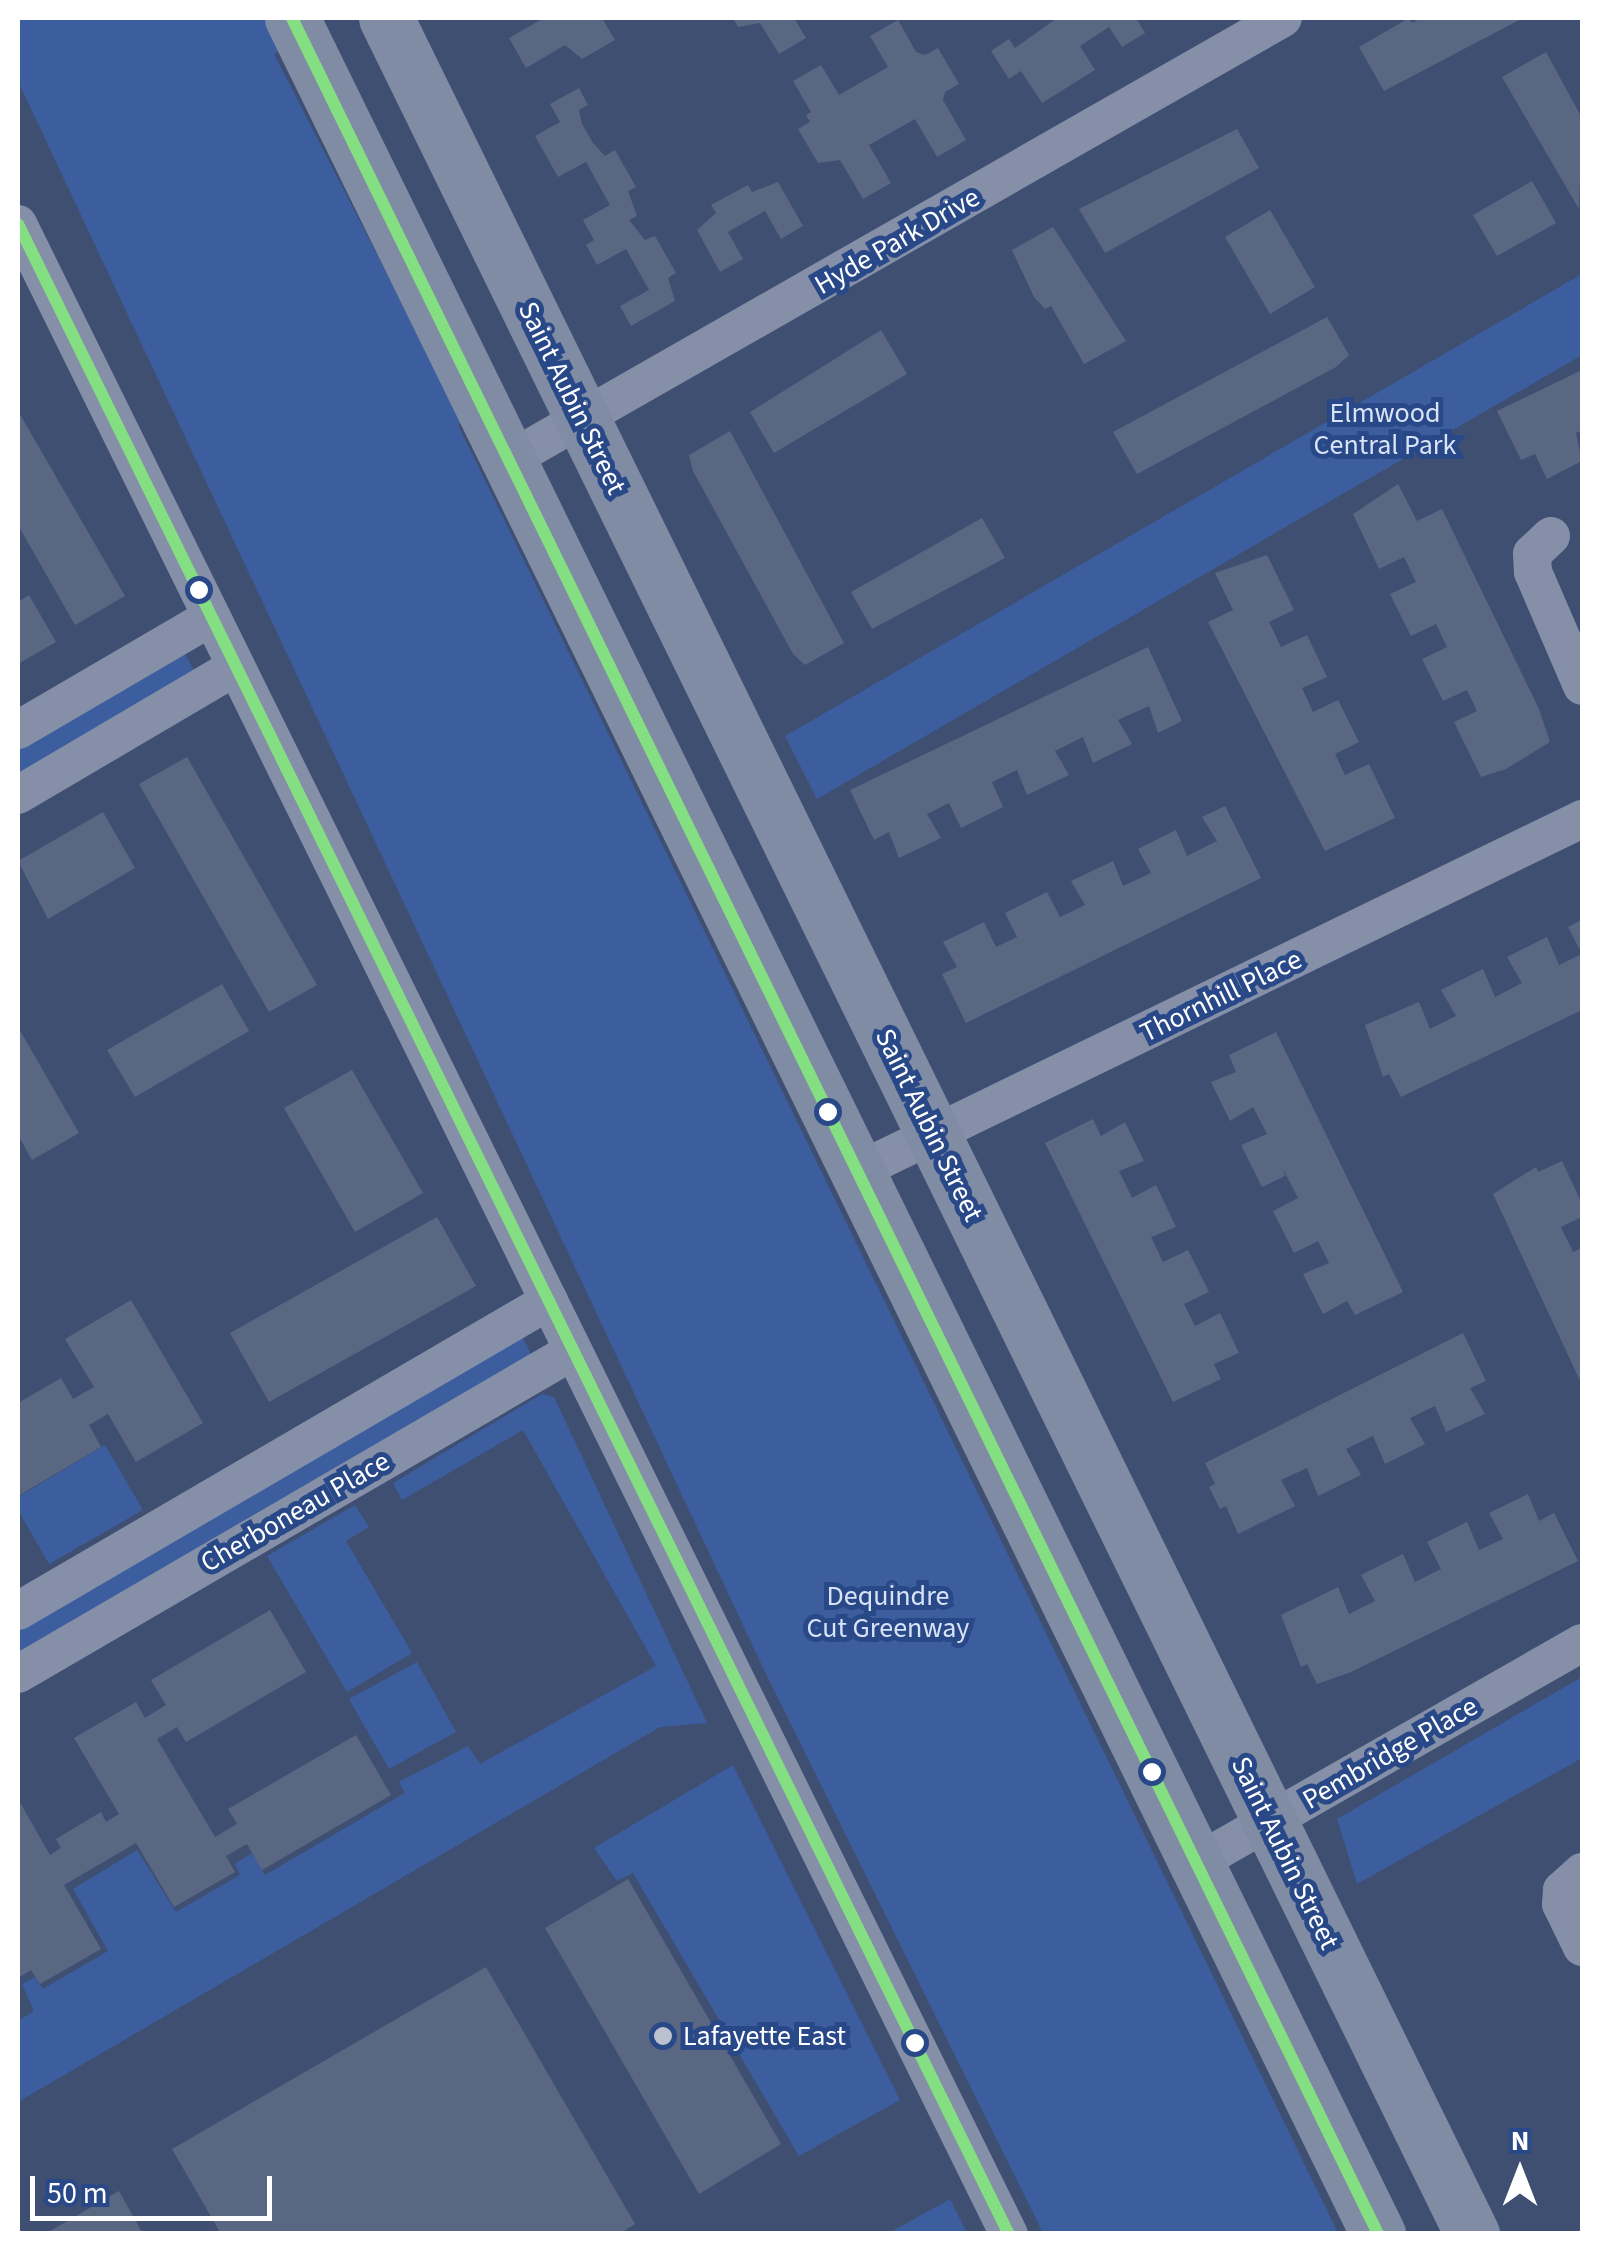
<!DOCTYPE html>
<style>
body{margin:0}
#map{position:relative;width:1600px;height:2251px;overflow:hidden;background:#3e4f72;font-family:"Source Sans 3",sans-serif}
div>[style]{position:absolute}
.green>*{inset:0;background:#3d5e9e}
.building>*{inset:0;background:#5a6783}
.street>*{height:38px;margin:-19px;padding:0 19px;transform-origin:19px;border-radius:19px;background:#8590a8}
.secondary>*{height:55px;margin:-27.5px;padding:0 27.5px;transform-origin:27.5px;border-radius:27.5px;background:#808ba4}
.bus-1>*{height:12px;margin:-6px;padding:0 6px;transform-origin:6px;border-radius:6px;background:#84df82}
.dots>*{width:28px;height:28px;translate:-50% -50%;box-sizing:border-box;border:5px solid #284888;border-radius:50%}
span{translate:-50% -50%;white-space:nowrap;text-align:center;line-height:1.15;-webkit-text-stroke:10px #284888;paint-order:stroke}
.street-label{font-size:28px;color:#fff}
.park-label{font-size:28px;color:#d9e3f7}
.poi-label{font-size:28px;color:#fff}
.left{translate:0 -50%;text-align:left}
.frame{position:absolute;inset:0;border:20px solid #fff;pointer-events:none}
.north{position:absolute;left:1470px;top:2121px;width:100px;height:100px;-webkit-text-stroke:8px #284888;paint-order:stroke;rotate:0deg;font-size:28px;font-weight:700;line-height:40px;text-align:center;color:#fff}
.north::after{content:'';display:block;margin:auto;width:35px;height:45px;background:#fff;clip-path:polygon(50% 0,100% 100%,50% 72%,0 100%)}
.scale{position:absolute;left:30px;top:2176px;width:242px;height:45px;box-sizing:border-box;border:5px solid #fff;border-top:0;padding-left:12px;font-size:30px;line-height:35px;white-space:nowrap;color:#fff;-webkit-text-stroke:8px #284888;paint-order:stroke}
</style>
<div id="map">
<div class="green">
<div style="clip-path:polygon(18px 18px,266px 18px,282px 49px,274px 54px,463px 422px,458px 425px,1338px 2233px,1043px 2233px,765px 1672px,18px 81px)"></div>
<div style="clip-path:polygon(1582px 274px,1582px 355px,817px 799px,785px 736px)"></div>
<div style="clip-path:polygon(184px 652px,196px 674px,18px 778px,18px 749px)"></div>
<div style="clip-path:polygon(521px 1335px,532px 1356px,18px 1652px,18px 1630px)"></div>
<div style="clip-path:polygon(542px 1394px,554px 1397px,707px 1723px,660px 1727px,18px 2102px,18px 2021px,34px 2011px,22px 1984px,35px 1977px,43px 1989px,108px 1951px,73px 1889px,137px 1850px,176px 1912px,240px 1875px,235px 1864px,252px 1853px,265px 1875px,405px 1793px,399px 1782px,468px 1746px,480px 1764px,656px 1666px,523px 1430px,402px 1500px,393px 1483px)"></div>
<div style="clip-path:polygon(105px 1445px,143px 1510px,49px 1564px,18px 1510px,18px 1497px)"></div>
<div style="clip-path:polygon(355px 1505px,369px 1527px,346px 1541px,412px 1653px,347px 1692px,267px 1556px)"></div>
<div style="clip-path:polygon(417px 1662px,456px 1732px,389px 1769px,349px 1699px)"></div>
<div style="clip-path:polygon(1582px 1677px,1582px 1758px,1357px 1884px,1337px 1819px)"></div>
<div style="clip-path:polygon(733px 1765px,900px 2100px,799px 2156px,633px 1873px,617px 1881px,594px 1848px)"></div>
<div style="clip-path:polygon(950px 2199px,967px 2233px,889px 2233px)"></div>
</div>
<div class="building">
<div style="clip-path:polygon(544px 18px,602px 18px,615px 40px,582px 59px,565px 45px,526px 68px,509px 38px)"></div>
<div style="clip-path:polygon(733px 18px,794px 18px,806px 38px,779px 54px,760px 23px,738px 27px)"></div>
<div style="clip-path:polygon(1057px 18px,1136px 18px,1145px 33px,1122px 47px,1109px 27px,1080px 46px,1095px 70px,1042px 103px,1021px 71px,1009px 79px,991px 51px,1009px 39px,1015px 48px)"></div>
<div style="clip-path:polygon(1409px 18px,1412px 23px,1421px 18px,1523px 18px,1384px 91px,1359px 47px)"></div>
<div style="clip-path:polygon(898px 20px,916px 52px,925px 55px,938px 48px,959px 84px,945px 92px,943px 100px,966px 140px,937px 157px,915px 119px,869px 145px,891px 183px,863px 199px,840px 160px,818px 163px,798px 129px,810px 122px,806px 115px,811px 112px,793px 81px,821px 65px,839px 95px,888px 67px,870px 36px)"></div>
<div style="clip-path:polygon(1546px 52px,1582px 118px,1579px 209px,1502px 77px)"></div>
<div style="clip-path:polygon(579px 88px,588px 105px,579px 110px,582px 124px,593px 143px,605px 156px,615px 150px,636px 187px,628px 191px,637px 216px,629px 220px,645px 240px,655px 236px,676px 273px,668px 278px,675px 301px,631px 326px,620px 306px,649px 290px,626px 249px,597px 265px,586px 245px,594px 240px,583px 220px,610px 205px,586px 162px,558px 177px,535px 136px,560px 122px,550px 104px)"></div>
<div style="clip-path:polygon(1237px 129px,1259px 168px,1105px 253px,1079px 209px)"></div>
<div style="clip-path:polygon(1532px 181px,1556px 223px,1497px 256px,1473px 215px)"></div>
<div style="clip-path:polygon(778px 182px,803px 226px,781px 239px,765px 211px,728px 232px,743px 259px,720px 272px,697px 230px,716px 213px,711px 205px,748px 185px,752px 192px)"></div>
<div style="clip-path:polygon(1270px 210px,1315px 287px,1270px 314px,1225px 237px)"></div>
<div style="clip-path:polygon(1053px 227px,1126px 341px,1084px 364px,1051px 306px,1045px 309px,1034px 297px,1012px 250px)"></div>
<div style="clip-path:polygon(1327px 317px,1349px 355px,1336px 367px,1137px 474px,1113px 432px)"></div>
<div style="clip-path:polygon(881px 330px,907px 374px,774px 453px,750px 412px)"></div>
<div style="clip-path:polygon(1582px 370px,1582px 430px,1576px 433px,1582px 461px,1547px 479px,1535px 454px,1521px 460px,1497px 411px)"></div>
<div style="clip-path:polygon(18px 411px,125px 596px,75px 625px,18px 525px)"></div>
<div style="clip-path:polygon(730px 431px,844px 643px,805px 665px,793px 654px,693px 471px,689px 455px)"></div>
<div style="clip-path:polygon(1398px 484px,1417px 521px,1442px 509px,1539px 709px,1550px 742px,1506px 769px,1481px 777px,1454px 722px,1477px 711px,1467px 690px,1443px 701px,1422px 659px,1447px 647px,1436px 624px,1411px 636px,1390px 594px,1416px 582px,1404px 557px,1379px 569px,1353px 514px)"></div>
<div style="clip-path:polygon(982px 518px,1005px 558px,872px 629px,851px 592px)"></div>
<div style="clip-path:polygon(1267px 555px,1294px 610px,1269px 622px,1281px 647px,1307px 635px,1327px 677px,1302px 688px,1313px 712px,1338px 700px,1359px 742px,1335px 754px,1345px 775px,1369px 764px,1395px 818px,1325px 851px,1208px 622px,1233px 610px,1215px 573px)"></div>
<div style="clip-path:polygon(29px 595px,56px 642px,18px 664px,18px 602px)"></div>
<div style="clip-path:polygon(1148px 647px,1182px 721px,1158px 733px,1149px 706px,1118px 720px,1132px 744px,1093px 763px,1083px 737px,1055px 751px,1069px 775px,1027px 795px,1017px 770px,992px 782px,1003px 807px,961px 828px,949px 803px,927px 814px,941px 838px,899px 858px,889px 832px,874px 840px,850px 790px)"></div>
<div style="clip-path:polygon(187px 757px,317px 985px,269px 1012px,139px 784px)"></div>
<div style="clip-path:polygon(1225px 806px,1261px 878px,966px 1023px,942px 974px,957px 967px,943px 942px,984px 922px,996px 947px,1017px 937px,1005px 913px,1047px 892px,1060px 917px,1085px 905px,1071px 881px,1113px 861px,1123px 886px,1151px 873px,1138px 849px,1176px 830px,1187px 856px,1217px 841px,1202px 817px)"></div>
<div style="clip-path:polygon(103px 812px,135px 868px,48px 919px,18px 861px)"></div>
<div style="clip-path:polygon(1582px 920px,1582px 1010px,1401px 1097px,1389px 1074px,1383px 1077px,1365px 1025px,1419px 1002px,1430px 1029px,1456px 1016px,1441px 990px,1483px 969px,1495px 997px,1522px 983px,1507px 957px,1547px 937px,1559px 965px,1582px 954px,1568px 927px)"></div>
<div style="clip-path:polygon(222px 984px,249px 1031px,135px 1097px,107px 1050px)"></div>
<div style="clip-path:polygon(18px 1027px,79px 1133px,32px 1160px,18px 1135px)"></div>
<div style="clip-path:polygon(1276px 1032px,1403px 1292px,1355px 1315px,1347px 1301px,1323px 1314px,1303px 1274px,1329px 1263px,1318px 1241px,1294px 1253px,1273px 1211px,1298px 1198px,1283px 1169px,1285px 1176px,1262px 1187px,1241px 1145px,1267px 1134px,1253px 1107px,1230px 1121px,1211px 1082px,1236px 1072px,1229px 1055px)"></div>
<div style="clip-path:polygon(352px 1070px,423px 1193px,355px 1232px,284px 1108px)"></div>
<div style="clip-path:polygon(1093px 1119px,1101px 1136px,1125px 1122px,1144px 1161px,1119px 1171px,1132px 1198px,1156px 1185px,1176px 1227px,1151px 1237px,1163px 1262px,1188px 1250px,1209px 1292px,1184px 1304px,1195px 1326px,1220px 1313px,1239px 1353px,1214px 1364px,1221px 1379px,1173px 1402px,1045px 1143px)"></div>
<div style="clip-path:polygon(1562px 1161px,1582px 1204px,1582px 1217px,1561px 1227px,1573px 1252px,1582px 1248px,1582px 1385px,1493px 1194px,1536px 1167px,1538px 1172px)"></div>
<div style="clip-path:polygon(437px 1217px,476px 1286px,269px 1402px,230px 1333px)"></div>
<div style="clip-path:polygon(131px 1300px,203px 1423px,136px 1462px,108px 1414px,89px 1425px,101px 1447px,18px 1496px,18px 1403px,61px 1378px,73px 1399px,94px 1387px,65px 1339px)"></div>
<div style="clip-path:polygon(1463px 1333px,1486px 1381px,1470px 1388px,1485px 1414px,1446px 1432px,1435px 1406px,1410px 1418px,1425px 1444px,1385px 1464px,1373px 1436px,1346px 1449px,1361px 1475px,1318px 1496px,1307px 1468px,1281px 1480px,1295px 1506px,1238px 1534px,1226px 1506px,1220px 1509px,1209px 1487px,1215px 1484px,1205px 1463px)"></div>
<div style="clip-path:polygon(1528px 1494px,1539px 1521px,1554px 1513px,1578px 1561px,1351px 1672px,1317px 1684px,1307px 1664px,1301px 1667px,1281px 1615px,1338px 1587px,1349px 1614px,1375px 1601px,1361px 1575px,1403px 1554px,1415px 1582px,1441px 1569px,1427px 1542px,1467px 1522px,1479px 1550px,1503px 1539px,1489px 1513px)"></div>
<div style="clip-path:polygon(270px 1610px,306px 1672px,186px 1742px,177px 1727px,157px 1739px,215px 1837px,237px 1824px,228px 1809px,356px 1735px,391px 1795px,262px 1870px,247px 1844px,226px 1856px,235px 1872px,174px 1907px,136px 1843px,64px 1885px,101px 1949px,40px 1984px,31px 1970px,18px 1978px,18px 1799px,50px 1855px,61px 1848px,56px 1839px,101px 1812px,106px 1822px,119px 1814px,74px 1738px,136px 1702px,145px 1718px,166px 1705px,151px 1680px)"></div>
<div style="clip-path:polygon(628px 1879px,781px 2144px,699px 2194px,545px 1928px)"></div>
<div style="clip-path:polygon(486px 1967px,635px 2224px,619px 2234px,221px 2234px,172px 2149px)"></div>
<div style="clip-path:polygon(119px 2191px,143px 2234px,45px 2234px)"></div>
</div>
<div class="street">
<div style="left:18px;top:224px;width:2241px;rotate:63.76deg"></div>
<div style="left:509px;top:460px;width:891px;rotate:-29.73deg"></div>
<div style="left:1551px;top:536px;width:26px;rotate:137deg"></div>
<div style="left:1532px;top:554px;width:18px;rotate:87deg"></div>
<div style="left:1533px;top:572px;width:124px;rotate:66.7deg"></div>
<div style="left:18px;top:730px;width:224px;rotate:-30.3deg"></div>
<div style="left:18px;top:795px;width:252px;rotate:-30.5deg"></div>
<div style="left:858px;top:1171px;width:805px;rotate:-25.93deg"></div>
<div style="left:18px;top:1611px;width:615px;rotate:-30.28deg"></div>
<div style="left:18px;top:1674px;width:642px;rotate:-30.2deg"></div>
<div style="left:1196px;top:1863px;width:444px;rotate:-29.7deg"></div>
<div style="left:1582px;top:1872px;width:27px;rotate:138deg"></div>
<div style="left:1562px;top:1890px;width:14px;rotate:94deg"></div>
<div style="left:1561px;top:1904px;width:48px;rotate:64deg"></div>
</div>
<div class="secondary">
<div style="left:292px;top:18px;width:2468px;rotate:63.89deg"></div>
<div style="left:386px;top:18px;width:2468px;rotate:63.89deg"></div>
</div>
<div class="bus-1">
<div style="left:292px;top:18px;width:2468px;rotate:63.89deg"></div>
<div style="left:18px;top:224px;width:2241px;rotate:63.76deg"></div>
</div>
<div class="dots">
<div style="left:199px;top:590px;background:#fff"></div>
<div style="left:828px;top:1112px;background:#fff"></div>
<div style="left:1152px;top:1772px;background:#fff"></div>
<div style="left:663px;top:2036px;background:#bbc1ce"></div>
<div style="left:915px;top:2043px;background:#fff"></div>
</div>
<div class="street-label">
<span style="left:897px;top:241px;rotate:-30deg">Hyde Park Drive</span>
<span style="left:572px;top:398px;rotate:64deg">Saint Aubin Street</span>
<span style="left:1221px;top:996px;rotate:-26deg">Thornhill Place</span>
<span style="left:929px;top:1125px;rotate:64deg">Saint Aubin Street</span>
<span style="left:295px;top:1512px;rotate:-30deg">Cherboneau Place</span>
<span style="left:1390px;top:1753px;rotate:-30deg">Pembridge Place</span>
<span style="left:1285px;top:1853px;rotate:64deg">Saint Aubin Street</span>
</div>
<div class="park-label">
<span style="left:1385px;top:429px">Elmwood<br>Central Park</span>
<span style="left:888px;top:1612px">Dequindre<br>Cut Greenway</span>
</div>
<div class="poi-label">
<span class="left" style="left:683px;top:2036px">Lafayette East</span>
</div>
<div class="frame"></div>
<div class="north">N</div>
<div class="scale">50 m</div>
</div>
